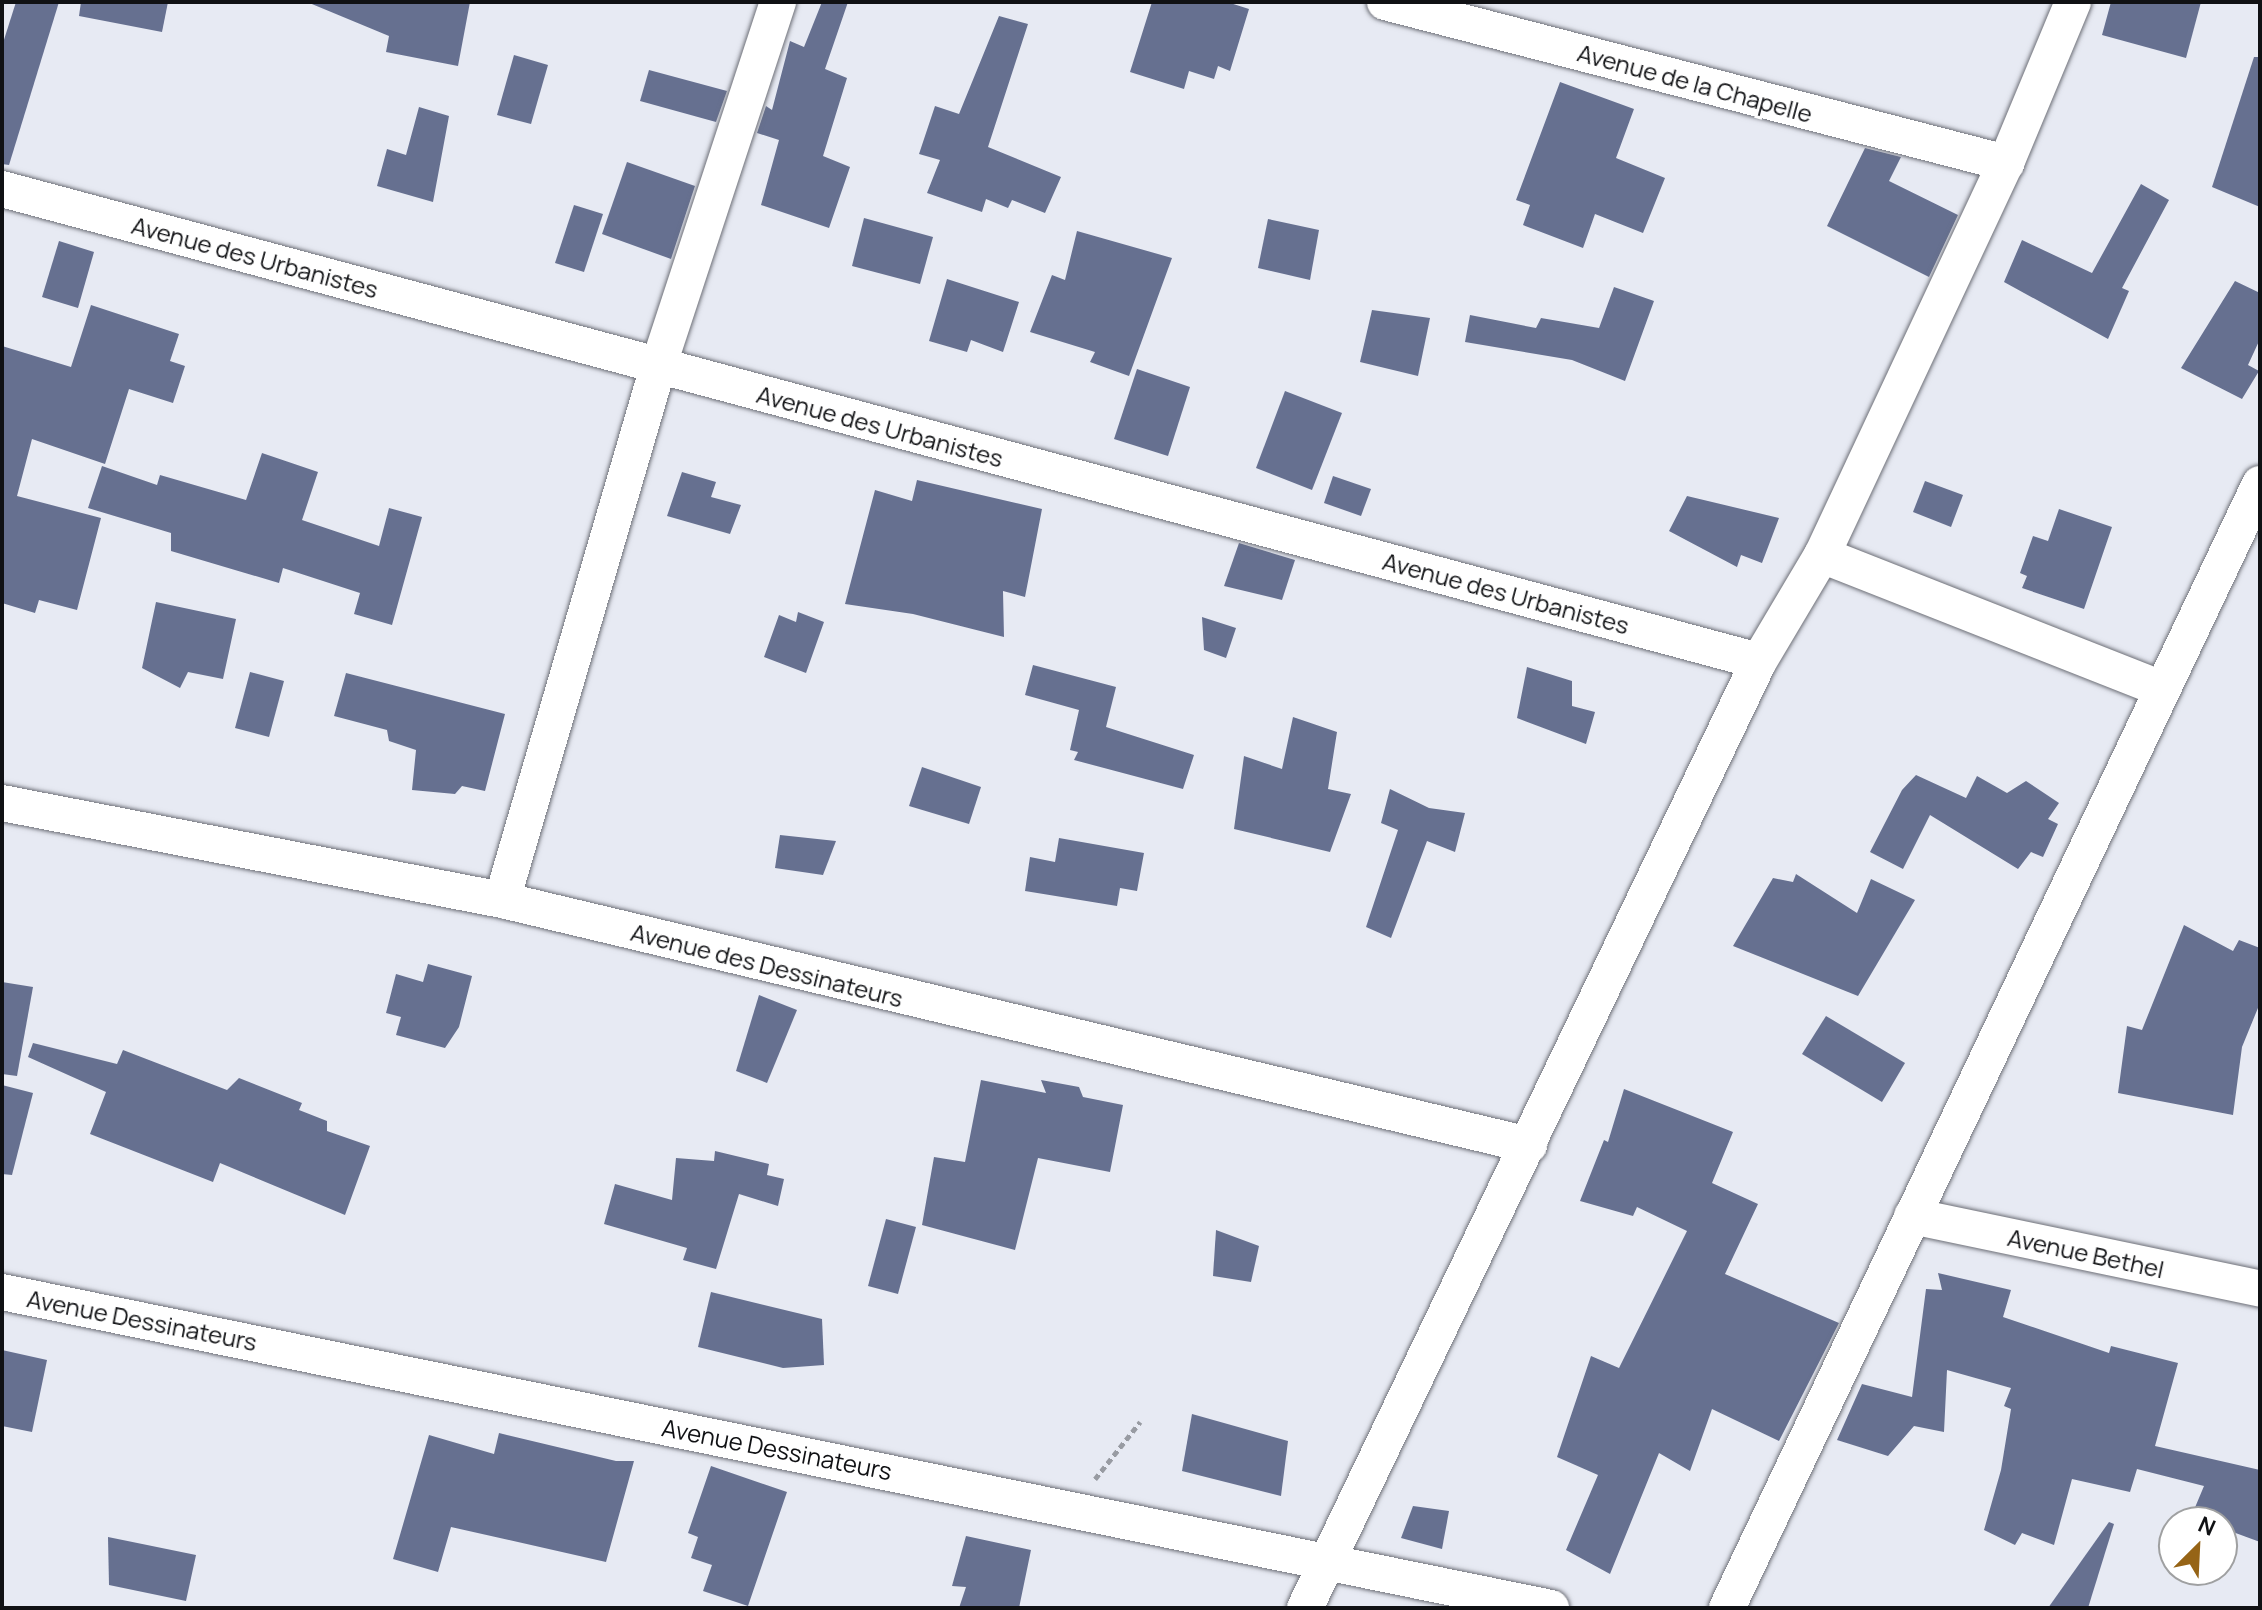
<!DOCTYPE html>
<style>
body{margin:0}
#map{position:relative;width:2262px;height:1610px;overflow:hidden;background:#e7eaf3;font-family:Manrope,sans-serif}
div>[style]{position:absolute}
.building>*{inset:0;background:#667090}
.path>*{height:5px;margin-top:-2.5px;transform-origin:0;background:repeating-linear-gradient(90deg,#989ba2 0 6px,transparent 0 10px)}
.roads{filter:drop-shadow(0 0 2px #6d6f77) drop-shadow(0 0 2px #6d6f77)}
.minor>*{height:36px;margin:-18px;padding:0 18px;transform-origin:18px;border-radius:18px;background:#fff}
span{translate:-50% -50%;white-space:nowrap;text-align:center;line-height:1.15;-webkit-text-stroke:6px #fff;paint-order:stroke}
.street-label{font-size:24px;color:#101114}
.frame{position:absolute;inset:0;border:4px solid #101114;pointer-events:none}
.north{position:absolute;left:2158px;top:1506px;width:80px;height:80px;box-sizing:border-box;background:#fff;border:2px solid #9fa0a1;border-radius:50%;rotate:24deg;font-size:22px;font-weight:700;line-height:32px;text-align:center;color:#101114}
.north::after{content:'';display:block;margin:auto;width:28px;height:36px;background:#966416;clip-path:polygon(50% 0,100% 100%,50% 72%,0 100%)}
</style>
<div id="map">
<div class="building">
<div style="clip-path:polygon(16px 2px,59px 2px,9px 165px,2px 164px,2px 46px)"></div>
<div style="clip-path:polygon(81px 2px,168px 2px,162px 32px,79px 16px)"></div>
<div style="clip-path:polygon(307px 2px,470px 2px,458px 66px,386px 52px,389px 36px)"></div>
<div style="clip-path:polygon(822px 2px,848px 2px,825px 69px,847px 78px,823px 156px,850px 167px,829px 228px,761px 205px,779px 140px,757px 133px,766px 106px,772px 110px,790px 41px,804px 47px)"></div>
<div style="clip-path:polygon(1152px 2px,1227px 2px,1249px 9px,1230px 71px,1218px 66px,1214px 79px,1189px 71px,1184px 89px,1130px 72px)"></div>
<div style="clip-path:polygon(2111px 2px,2201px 2px,2186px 58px,2102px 35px)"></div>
<div style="clip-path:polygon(999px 16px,1028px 24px,988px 147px,1061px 177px,1045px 213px,1012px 200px,1008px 208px,986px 199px,982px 212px,927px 193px,940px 160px,919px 154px,935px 106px,959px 114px)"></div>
<div style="clip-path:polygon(514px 55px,548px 65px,531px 124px,497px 115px)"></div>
<div style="clip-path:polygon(2254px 57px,2260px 57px,2260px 207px,2212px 187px)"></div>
<div style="clip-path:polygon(649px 70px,727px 91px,716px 122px,640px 101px)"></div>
<div style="clip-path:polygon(1560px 82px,1634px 109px,1616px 158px,1665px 178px,1643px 233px,1595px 214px,1583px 248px,1523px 225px,1530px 205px,1516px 200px)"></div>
<div style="clip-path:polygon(419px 107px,449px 116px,433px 202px,377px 186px,387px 149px,406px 155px)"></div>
<div style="clip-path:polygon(1865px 148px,1901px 157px,1889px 181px,1958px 215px,1929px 277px,1827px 226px)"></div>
<div style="clip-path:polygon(627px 162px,695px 186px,671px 259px,602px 234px)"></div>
<div style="clip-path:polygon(2141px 184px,2169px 200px,2122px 288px,2129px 291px,2108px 339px,2004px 282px,2022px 240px,2092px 273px)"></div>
<div style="clip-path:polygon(574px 205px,603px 214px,584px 272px,555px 263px)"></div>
<div style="clip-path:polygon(864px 218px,933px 237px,920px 284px,852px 266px)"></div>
<div style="clip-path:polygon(1268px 219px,1319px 230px,1310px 280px,1258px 268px)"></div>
<div style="clip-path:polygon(1077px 231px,1172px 258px,1129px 376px,1090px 362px,1095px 352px,1030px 332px,1052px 275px,1065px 280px)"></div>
<div style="clip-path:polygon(59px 241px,94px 252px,78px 308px,42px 297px)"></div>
<div style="clip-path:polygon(947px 279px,1019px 302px,1003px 352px,971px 340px,967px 352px,929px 341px)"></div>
<div style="clip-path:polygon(2235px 281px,2260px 293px,2260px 339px,2248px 365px,2259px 371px,2242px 399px,2181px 368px)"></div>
<div style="clip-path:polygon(1614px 287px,1654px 301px,1625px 381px,1572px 360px,1465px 342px,1470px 315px,1536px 328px,1541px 318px,1599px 328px)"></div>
<div style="clip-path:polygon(91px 305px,179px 334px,170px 361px,185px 366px,173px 403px,129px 389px,105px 464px,32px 439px,17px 496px,101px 518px,77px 610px,39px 600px,35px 613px,2px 603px,2px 346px,71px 367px)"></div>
<div style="clip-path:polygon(1372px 310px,1430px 318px,1418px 376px,1360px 362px)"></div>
<div style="clip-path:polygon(1137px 369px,1190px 387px,1168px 456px,1114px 439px)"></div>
<div style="clip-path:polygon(1285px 391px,1342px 413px,1312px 490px,1256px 468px)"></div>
<div style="clip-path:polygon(262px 453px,318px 472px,302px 520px,379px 546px,389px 508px,422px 517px,392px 625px,354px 614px,360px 593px,283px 568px,279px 583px,171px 551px,171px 533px,88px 508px,102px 466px,157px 485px,160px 475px,246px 500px)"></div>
<div style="clip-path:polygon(682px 472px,716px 482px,711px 497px,741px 505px,730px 534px,667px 516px)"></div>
<div style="clip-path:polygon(1333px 476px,1371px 489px,1361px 516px,1324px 503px)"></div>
<div style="clip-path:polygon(917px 480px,1042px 509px,1025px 597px,1003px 591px,1004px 637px,913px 614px,845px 604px,875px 490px,912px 501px)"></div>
<div style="clip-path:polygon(1925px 481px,1963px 495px,1951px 527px,1913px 512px)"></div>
<div style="clip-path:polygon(1687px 496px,1779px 518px,1762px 563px,1741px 555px,1737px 567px,1669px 531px)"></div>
<div style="clip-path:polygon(2059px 509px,2112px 527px,2084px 609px,2022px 588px,2027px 576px,2020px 573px,2033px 536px,2048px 541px)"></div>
<div style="clip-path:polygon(1239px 543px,1295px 560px,1282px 600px,1224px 586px)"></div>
<div style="clip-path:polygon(156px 602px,236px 619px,223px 679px,188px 672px,180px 688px,142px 668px)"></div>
<div style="clip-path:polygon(798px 612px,824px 622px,806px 673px,764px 657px,779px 615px,796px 622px)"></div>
<div style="clip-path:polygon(1202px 617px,1236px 628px,1226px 658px,1204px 650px)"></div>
<div style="clip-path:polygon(1033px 665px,1116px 687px,1106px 727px,1194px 755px,1183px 789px,1074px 760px,1078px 752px,1070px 750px,1079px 710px,1025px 695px)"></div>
<div style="clip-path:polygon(1527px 667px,1572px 681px,1572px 706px,1595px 712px,1586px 744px,1517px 718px)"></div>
<div style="clip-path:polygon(250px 672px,284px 681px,269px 737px,235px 728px)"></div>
<div style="clip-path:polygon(346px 673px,505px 714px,485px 791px,462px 786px,455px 794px,412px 790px,416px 750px,389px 741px,387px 730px,334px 716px)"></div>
<div style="clip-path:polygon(1293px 717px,1337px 732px,1328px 789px,1351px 794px,1330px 852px,1234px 829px,1244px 756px,1282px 769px)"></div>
<div style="clip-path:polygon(922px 767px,981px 787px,969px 824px,909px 806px)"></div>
<div style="clip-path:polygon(1916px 775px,1966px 798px,1977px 776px,2007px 793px,2026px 781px,2059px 803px,2048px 819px,2058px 824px,2043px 857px,2031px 852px,2018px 869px,1930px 815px,1903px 869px,1870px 852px,1902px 790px)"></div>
<div style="clip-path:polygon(1390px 789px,1429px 808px,1465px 813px,1455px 852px,1427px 841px,1391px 938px,1366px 927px,1398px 830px,1381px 823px)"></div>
<div style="clip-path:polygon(780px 835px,836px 841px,823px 875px,775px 868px)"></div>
<div style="clip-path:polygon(1059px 838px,1144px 853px,1137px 891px,1120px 888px,1117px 906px,1025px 891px,1030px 857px,1055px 862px)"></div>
<div style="clip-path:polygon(1796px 874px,1857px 913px,1871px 879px,1915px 900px,1858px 996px,1733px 946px,1773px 878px,1793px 882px)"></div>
<div style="clip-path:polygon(2184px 925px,2233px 951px,2239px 940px,2260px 948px,2260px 1003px,2242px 1047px,2233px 1115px,2118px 1093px,2127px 1026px,2142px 1030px)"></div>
<div style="clip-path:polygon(428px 964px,472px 976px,459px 1027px,445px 1048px,396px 1035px,401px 1017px,386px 1013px,396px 974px,423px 982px)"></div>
<div style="clip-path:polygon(2px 982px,33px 987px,17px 1076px,2px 1074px)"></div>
<div style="clip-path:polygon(759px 995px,797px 1010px,767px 1083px,736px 1071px)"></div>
<div style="clip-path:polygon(1826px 1016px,1905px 1063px,1882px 1102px,1802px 1054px)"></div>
<div style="clip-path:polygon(33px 1043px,117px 1064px,123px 1050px,227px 1090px,239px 1078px,302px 1103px,299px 1110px,327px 1121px,327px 1131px,370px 1146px,345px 1215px,220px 1163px,213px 1182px,90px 1134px,106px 1092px,28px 1057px)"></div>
<div style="clip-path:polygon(981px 1080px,1046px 1093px,1041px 1080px,1079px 1087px,1083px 1097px,1123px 1105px,1110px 1172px,1038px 1158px,1015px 1250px,922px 1225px,934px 1157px,965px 1162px)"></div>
<div style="clip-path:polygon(2px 1085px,33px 1093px,12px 1175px,2px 1174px)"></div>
<div style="clip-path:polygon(1624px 1089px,1733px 1132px,1712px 1183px,1758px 1204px,1725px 1274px,1839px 1323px,1779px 1441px,1712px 1409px,1690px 1471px,1659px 1453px,1610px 1574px,1566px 1550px,1598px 1475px,1557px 1457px,1591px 1356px,1619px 1368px,1687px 1231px,1637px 1207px,1633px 1216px,1580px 1201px,1604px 1140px,1608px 1142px)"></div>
<div style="clip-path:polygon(715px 1151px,769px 1164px,767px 1175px,784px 1179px,778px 1206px,739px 1194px,716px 1269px,683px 1260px,687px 1248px,604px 1224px,615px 1184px,672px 1200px,676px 1158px,714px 1161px)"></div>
<div style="clip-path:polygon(886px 1219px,916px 1227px,898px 1294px,868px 1286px)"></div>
<div style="clip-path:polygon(1216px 1230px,1259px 1246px,1251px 1282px,1213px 1276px)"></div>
<div style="clip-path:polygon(1938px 1273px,2011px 1290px,2003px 1317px,2109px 1353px,2111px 1346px,2178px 1363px,2155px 1446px,2260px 1470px,2260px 1542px,2222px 1528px,2222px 1522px,2191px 1517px,2204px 1486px,2137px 1469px,2130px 1492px,2072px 1479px,2054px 1545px,2022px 1533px,2015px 1545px,1984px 1530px,2001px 1470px,2011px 1409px,2004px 1406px,2011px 1388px,1947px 1370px,1944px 1432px,1914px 1426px,1888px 1456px,1837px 1440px,1862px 1384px,1912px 1397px,1926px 1289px,1942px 1290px)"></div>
<div style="clip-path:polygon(711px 1292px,822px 1319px,824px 1365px,783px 1368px,698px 1347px)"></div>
<div style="clip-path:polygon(2px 1350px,47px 1360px,32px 1432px,2px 1426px)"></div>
<div style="clip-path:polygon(1192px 1414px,1288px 1441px,1281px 1496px,1182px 1471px)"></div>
<div style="clip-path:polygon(499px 1433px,616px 1461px,634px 1461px,606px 1562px,451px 1527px,438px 1572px,393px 1559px,429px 1435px,494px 1454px)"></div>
<div style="clip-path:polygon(711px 1466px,787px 1492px,748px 1606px,703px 1591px,712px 1565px,691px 1558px,698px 1537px,688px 1533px)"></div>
<div style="clip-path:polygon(1413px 1506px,1449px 1511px,1442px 1549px,1401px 1538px)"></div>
<div style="clip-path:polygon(2109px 1522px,2114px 1524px,2088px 1608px,2048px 1608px)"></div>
<div style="clip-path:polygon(966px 1536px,1031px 1550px,1019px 1608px,959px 1608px,966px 1587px,952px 1586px)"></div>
<div style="clip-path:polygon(108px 1537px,196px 1555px,186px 1601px,109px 1585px)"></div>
</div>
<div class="path">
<div style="left:1095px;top:1479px;width:73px;rotate:-51.7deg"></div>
</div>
<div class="roads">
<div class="minor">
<div style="left:1385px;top:2px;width:642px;rotate:14.53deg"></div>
<div style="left:2px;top:189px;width:1819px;rotate:15.04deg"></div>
<div style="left:1822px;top:555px;width:363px;rotate:21.5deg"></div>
<div style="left:2px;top:803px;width:509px;rotate:10.98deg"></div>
<div style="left:502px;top:900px;width:1056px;rotate:13.42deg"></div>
<div style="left:502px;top:900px;width:555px;rotate:-73.69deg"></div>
<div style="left:658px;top:367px;width:384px;rotate:-71.8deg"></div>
<div style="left:1912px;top:1216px;width:356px;rotate:11.8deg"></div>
<div style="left:2px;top:1292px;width:1581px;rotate:11.53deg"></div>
<div style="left:1305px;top:1608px;width:1050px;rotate:-64.39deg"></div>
<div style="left:1759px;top:661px;width:123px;rotate:-59.3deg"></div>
<div style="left:1822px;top:555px;width:433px;rotate:-64.9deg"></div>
<div style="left:2006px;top:163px;width:174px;rotate:-67.4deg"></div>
<div style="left:1727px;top:1608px;width:1244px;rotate:-64.63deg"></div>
</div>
</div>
<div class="street-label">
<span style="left:1695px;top:83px;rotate:15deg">Avenue de la Chapelle</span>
<span style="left:255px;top:257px;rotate:15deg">Avenue des Urbanistes</span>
<span style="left:880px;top:426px;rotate:15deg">Avenue des Urbanistes</span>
<span style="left:1506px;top:593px;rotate:15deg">Avenue des Urbanistes</span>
<span style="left:767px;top:965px;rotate:14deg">Avenue des Dessinateurs</span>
<span style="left:2086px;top:1253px;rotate:12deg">Avenue Bethel</span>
<span style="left:142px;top:1320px;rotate:11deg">Avenue Dessinateurs</span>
<span style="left:777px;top:1449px;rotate:11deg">Avenue Dessinateurs</span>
</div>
<div class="frame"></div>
<div class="north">N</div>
</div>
